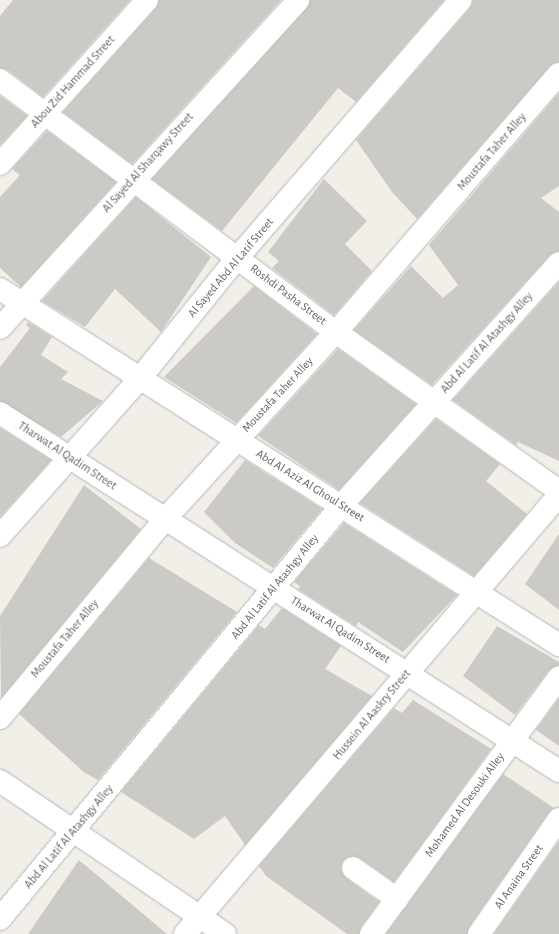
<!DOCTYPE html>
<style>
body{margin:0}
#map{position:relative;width:559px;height:934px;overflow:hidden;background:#f1efe8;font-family:"Alegreya Sans",sans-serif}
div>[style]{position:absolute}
.building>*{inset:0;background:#cccac5}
.roads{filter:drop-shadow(0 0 1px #b5b8bc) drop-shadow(0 0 1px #b5b8bc)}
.minor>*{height:22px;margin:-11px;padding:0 11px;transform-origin:11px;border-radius:11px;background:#fff}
span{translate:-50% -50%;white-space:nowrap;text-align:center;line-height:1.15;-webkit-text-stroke:3px #fff;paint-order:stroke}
.street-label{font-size:12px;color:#5f6368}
</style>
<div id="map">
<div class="building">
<div style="clip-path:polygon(13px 0,130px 0,43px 97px,8px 70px,0 68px,0 16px)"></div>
<div style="clip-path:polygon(159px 0,281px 0,132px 164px,63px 112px,156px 8px)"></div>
<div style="clip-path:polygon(310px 0,444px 0,356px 102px,338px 88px,222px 231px,152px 179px,307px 8px)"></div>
<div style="clip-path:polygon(473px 0,559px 0,559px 62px,550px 66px,417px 219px,392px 192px,356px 140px,470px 8px)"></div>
<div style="clip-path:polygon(559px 93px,559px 186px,541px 198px,559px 212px,559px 251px,550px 255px,432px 385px,354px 330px,411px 266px,443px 298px,458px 285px,429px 245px)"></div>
<div style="clip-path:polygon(0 96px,27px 116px,0 145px)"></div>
<div style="clip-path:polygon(47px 131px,116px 182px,21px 287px,0 268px,0 197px,20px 175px,12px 169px)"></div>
<div style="clip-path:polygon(324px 179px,367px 221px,345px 244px,372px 271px,334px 315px,272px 268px,279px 261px,268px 252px)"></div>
<div style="clip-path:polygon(136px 197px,211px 257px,161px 332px,115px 289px,85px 327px,42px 301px)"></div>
<div style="clip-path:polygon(559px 282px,559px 461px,518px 442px,516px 445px,453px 400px)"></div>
<div style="clip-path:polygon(254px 286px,317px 334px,236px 423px,164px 377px)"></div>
<div style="clip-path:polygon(28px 322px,52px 337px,41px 355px,68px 372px,61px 379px,103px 401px,61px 437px,0 401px,0 367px,30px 328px,26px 325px)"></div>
<div style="clip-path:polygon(338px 349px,416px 404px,339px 490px,258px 436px)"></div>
<div style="clip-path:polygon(436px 419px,500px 464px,486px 481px,527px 514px,474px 576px,360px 503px)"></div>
<div style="clip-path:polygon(0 428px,51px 460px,0 517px)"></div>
<div style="clip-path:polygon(245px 460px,322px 509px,273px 568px,235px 543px,204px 512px)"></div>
<div style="clip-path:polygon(84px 485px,141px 529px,1px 698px,0 616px)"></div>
<div style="clip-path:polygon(344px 523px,457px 595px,403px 652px,358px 622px,356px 626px,298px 589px,300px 586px,294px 582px)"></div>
<div style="clip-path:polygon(559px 534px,559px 610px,525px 584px)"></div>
<div style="clip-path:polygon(149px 558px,237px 612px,98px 780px,85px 773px,19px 714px)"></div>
<div style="clip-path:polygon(282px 608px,341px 646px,325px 669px,372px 696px,245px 845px,225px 816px,194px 839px,121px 792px,259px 625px,265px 629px)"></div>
<div style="clip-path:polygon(497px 626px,559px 662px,559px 665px,549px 670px,515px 715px,463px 676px)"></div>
<div style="clip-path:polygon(559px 698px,559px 746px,536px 730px)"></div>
<div style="clip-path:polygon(413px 700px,491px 749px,394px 882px,360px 858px,348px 857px,343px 861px,341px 867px,346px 878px,379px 902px,361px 927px,359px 934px,347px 934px,266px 876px,259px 866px,394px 708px,402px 713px)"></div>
<div style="clip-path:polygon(503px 774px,554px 808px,549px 812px,469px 927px,467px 934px,386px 934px)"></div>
<div style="clip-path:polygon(559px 841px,559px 934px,494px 934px)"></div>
<div style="clip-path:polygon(79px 860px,167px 934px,28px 934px)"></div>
</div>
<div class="roads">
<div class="minor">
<div style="left:0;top:80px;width:420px;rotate:36.9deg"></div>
<div style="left:336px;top:332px;width:274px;rotate:35.5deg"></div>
<div style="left:0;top:164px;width:220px;rotate:-48.1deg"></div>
<div style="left:0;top:289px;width:663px;rotate:32.49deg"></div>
<div style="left:0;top:328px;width:443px;rotate:-47.7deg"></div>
<div style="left:0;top:413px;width:664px;rotate:32.64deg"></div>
<div style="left:0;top:536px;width:213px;rotate:-48.4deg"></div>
<div style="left:141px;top:377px;width:154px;rotate:-51.1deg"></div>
<div style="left:238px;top:257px;width:340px;rotate:-49.1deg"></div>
<div style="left:0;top:718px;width:259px;rotate:-50.3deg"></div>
<div style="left:165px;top:519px;width:253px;rotate:-47.6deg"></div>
<div style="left:336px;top:332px;width:341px;rotate:-49.2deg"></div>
<div style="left:0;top:781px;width:272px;rotate:34.2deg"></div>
<div style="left:353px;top:868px;width:54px;rotate:35.2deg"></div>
<div style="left:0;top:919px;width:536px;rotate:-50.45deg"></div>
<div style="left:341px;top:506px;width:326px;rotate:-48.1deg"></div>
<div style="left:185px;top:934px;width:577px;rotate:-49.57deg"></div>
<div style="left:371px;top:934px;width:318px;rotate:-53.8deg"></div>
<div style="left:479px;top:934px;width:140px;rotate:-55.2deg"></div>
</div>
</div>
<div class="street-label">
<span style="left:73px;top:82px;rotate:-48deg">Abou Zid Hammad Street</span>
<span style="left:492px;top:152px;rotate:-49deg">Moustafa Taher Alley</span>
<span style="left:148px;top:163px;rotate:-48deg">Al Sayed Al Sharqawy Street</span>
<span style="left:231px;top:268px;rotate:-50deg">Al Sayed Abd Al Latif Street</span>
<span style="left:288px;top:295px;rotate:37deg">Roshdi Pasha Street</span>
<span style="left:487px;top:343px;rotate:-48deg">Abd Al Latif Al Atashgy Alley</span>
<span style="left:278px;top:395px;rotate:-47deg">Moustafa Taher Alley</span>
<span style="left:67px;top:456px;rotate:33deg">Tharwat Al Qadim Street</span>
<span style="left:310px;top:486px;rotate:32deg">Abd Al Aziz Al Ghoul Street</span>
<span style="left:275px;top:587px;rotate:-51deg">Abd Al Latif Al Atashgy Alley</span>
<span style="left:340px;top:630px;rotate:32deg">Tharwat Al Qadim Street</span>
<span style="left:65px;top:639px;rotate:-50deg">Moustafa Taher Alley</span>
<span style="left:372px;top:715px;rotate:-50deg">Hussein Al Aaskry Street</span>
<span style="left:465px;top:805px;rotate:-54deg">Mohamed Al Desouki Alley</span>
<span style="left:69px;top:837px;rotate:-50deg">Abd Al Latif Al Atashgy Alley</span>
<span style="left:519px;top:877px;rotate:-55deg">Al Anaina Street</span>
</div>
</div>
